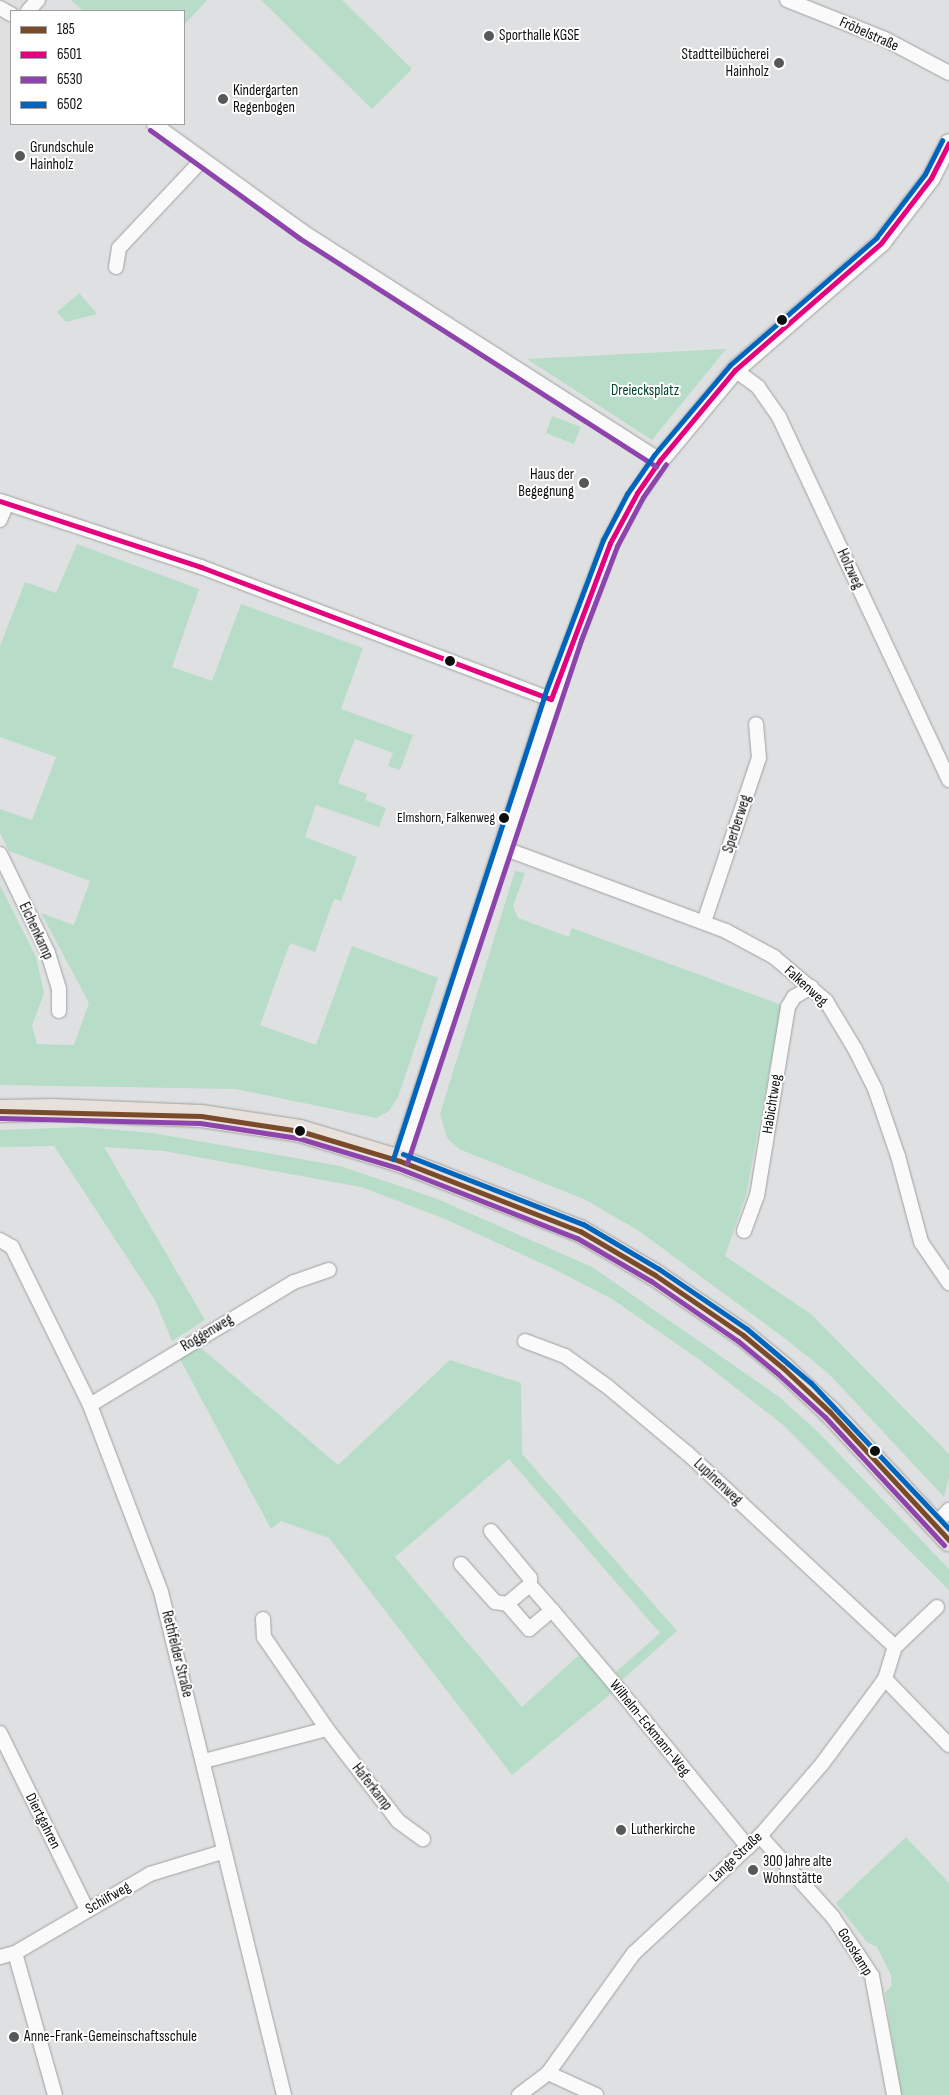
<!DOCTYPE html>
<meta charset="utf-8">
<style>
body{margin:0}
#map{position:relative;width:949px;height:2095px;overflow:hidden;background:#dfe0e1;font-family:"Sofia Sans Condensed",sans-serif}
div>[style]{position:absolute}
.green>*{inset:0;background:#b7ddc8}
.roads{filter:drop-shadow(0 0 1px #9fa0a1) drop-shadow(0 0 1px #9fa0a1)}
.minor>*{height:14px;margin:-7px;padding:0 7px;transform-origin:7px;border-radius:7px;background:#fafafa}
.tertiary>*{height:18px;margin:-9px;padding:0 9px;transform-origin:9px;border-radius:9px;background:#fafafa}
.primary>*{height:22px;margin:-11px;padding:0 11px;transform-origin:11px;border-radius:11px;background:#e7e0db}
.bus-1>*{height:5px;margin:-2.5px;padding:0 2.5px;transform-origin:2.5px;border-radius:2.5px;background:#7a4b2a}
.bus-2>*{height:5px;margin:-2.5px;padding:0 2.5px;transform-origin:2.5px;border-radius:2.5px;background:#e5007d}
.bus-3>*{height:5px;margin:-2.5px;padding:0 2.5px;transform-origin:2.5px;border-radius:2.5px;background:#8e44ad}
.bus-4>*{height:5px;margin:-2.5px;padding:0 2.5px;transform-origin:2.5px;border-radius:2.5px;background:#0065bd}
.dots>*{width:14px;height:14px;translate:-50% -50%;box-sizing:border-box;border:2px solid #fff;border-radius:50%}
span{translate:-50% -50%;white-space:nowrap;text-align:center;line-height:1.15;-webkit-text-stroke:4px #fff;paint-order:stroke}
.bus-label{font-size:14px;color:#0e0e0f}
.right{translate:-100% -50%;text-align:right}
.street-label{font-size:15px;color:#0e0e0f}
.poi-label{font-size:15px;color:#0e0e0f}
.left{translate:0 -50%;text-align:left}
.park-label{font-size:15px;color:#004329}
.legend{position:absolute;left:10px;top:10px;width:175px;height:115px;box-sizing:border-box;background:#fff;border:1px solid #9f9f9f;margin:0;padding:6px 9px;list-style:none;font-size:15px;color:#0e0e0f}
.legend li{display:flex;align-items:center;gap:10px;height:25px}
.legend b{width:25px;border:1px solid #9f9f9f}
</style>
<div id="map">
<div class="green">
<div style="clip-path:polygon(71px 0,207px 0,184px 25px,184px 11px,83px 11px)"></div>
<div style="clip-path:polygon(261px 0,342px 0,412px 69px,372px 109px)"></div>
<div style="clip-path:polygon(79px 293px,97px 314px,66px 322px,57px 312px)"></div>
<div style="clip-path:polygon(726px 349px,652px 440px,527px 359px)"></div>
<div style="clip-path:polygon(552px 416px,581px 427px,574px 444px,546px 433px)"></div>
<div style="clip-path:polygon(77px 544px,199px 589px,172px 667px,212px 681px,241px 604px,363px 648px,341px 709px,413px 735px,400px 770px,388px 766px,393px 753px,355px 739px,338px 783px,367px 794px,365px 800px,386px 808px,379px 827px,316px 805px,305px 837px,357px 857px,341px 901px,334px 899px,315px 952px,290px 943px,260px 1025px,316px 1045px,352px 946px,438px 978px,398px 1097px,389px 1111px,376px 1118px,236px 1089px,0 1085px,0 885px,36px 957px,44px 993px,32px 1026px,37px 1044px,74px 1045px,89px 1003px,41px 913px,74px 925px,90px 881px,9px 851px,0 833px,0 809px,32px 820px,56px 757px,0 737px,0 646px,25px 582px,56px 593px)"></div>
<div style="clip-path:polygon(515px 871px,525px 873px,513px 906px,518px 918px,569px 937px,572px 928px,782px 1005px,746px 1195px,725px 1256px,811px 1314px,949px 1454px,949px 1477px,944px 1497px,829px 1374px,787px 1340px,639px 1231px,586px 1200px,459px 1149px,447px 1138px,440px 1114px)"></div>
<div style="clip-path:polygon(84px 1127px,153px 1133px,340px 1166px,435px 1198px,592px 1267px,778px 1396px,818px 1432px,949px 1569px,949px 1590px,782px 1424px,700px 1360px,612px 1299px,554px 1269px,445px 1219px,361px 1187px,164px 1151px,104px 1147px,205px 1320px,172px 1341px,155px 1300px,54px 1146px,0 1147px,0 1130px)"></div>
<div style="clip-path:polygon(200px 1347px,338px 1465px,450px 1360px,521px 1383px,522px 1454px,677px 1631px,622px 1680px,616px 1672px,660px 1633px,509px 1459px,395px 1557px,522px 1707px,581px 1653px,613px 1692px,512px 1775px,329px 1538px,281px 1521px,271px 1529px,180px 1359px)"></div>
<div style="clip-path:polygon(906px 1837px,949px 1883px,949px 2095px,901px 2095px,885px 1993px,892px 1985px,891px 1975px,877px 1947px,867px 1942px,836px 1903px)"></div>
</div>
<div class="roads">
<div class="minor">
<div style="left:787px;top:0;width:105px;rotate:21.7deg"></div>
<div style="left:885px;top:39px;width:72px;rotate:28deg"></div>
<div style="left:0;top:8px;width:13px;rotate:29deg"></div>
<div style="left:28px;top:11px;width:15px;rotate:-48deg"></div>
<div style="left:154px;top:124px;width:184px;rotate:35.9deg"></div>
<div style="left:303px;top:232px;width:424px;rotate:32.6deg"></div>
<div style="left:116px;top:267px;width:19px;rotate:-81deg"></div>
<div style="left:119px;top:248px;width:121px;rotate:-46.7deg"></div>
<div style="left:735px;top:370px;width:29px;rotate:36deg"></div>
<div style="left:758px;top:387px;width:37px;rotate:55deg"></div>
<div style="left:779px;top:417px;width:401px;rotate:64.9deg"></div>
<div style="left:0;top:501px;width:212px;rotate:18.2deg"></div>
<div style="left:201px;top:567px;width:374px;rotate:20.7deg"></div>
<div style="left:0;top:520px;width:18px;rotate:-68deg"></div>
<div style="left:503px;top:848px;width:238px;rotate:20.4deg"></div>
<div style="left:726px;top:931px;width:55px;rotate:28.4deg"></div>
<div style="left:774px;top:957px;width:68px;rotate:40.2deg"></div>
<div style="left:826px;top:1001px;width:56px;rotate:58.9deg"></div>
<div style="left:855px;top:1049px;width:45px;rotate:63.4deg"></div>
<div style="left:875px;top:1089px;width:71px;rotate:71.1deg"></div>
<div style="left:898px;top:1156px;width:89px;rotate:75deg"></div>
<div style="left:921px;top:1242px;width:50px;rotate:55.7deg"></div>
<div style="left:0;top:854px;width:110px;rotate:64.1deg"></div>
<div style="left:48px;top:953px;width:38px;rotate:73deg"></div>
<div style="left:59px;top:989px;width:22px;rotate:90deg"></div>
<div style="left:704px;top:922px;width:173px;rotate:-71.5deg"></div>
<div style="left:759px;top:758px;width:34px;rotate:-95deg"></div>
<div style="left:744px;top:1231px;width:37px;rotate:-70deg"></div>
<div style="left:757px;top:1196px;width:192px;rotate:-80.7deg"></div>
<div style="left:788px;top:1007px;width:12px;rotate:-59deg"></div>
<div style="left:794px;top:997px;width:20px;rotate:-30deg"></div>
<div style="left:0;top:1240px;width:14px;rotate:30deg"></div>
<div style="left:12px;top:1247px;width:176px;rotate:63.7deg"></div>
<div style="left:90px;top:1405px;width:200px;rotate:69.2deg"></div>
<div style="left:161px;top:1592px;width:518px;rotate:76.26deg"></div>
<div style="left:525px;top:1341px;width:43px;rotate:20.6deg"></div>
<div style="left:565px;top:1356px;width:53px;rotate:35.8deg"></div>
<div style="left:608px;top:1387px;width:103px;rotate:39.9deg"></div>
<div style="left:687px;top:1453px;width:284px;rotate:43deg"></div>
<div style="left:90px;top:1405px;width:238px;rotate:-31.1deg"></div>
<div style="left:294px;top:1282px;width:37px;rotate:-19deg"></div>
<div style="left:935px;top:1525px;width:21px;rotate:-47deg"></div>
<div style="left:491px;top:1531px;width:61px;rotate:50.3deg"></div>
<div style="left:530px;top:1578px;width:7px;rotate:90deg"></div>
<div style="left:461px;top:1564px;width:51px;rotate:48.2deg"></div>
<div style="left:495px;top:1602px;width:12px;rotate:9deg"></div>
<div style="left:552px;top:1610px;width:30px;rotate:140deg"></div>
<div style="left:529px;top:1629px;width:33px;rotate:-131deg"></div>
<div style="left:507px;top:1604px;width:30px;rotate:-40deg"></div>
<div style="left:530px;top:1585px;width:33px;rotate:49deg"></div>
<div style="left:552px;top:1610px;width:93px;rotate:49.8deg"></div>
<div style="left:612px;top:1681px;width:215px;rotate:50.7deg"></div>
<div style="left:263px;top:1619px;width:18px;rotate:87deg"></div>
<div style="left:264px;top:1637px;width:112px;rotate:55.6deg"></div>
<div style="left:327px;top:1729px;width:116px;rotate:52.3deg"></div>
<div style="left:398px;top:1821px;width:31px;rotate:36deg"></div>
<div style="left:885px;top:1679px;width:92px;rotate:45.9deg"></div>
<div style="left:0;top:1733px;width:197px;rotate:63.8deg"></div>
<div style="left:204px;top:1761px;width:127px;rotate:-14.6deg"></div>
<div style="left:760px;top:1836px;width:109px;rotate:48deg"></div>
<div style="left:833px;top:1917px;width:71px;rotate:56.5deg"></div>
<div style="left:872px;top:1976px;width:121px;rotate:79.5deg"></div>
<div style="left:15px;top:1953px;width:148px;rotate:74.3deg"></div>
<div style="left:0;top:1957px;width:16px;rotate:-15deg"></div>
<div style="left:15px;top:1953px;width:156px;rotate:-30.3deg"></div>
<div style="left:150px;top:1874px;width:75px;rotate:-17deg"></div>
<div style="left:548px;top:2073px;width:53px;rotate:24.6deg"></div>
<div style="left:519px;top:2095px;width:36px;rotate:-37deg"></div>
<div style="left:548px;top:2073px;width:148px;rotate:-54.4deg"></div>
<div style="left:634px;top:1953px;width:172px;rotate:-42.9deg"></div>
<div style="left:760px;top:1836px;width:95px;rotate:-49.3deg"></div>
<div style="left:822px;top:1764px;width:106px;rotate:-53.5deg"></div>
<div style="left:885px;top:1679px;width:34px;rotate:-73deg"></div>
<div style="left:895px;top:1647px;width:58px;rotate:-43.6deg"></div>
</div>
<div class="tertiary">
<div style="left:400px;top:1161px;width:486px;rotate:-71.9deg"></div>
<div style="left:551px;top:699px;width:167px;rotate:-69.3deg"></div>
<div style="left:610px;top:543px;width:51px;rotate:-61.9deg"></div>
<div style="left:634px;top:498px;width:46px;rotate:-55.6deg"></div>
<div style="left:660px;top:460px;width:117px;rotate:-50.2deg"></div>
<div style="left:735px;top:370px;width:194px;rotate:-41deg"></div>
<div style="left:881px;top:243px;width:82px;rotate:-52.4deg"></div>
<div style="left:931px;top:178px;width:39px;rotate:-63deg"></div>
</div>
<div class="primary">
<div style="left:0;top:1111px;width:53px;rotate:-1.1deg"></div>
<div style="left:53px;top:1110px;width:148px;rotate:2.3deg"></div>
<div style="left:201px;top:1116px;width:100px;rotate:8.6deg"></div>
<div style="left:300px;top:1131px;width:104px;rotate:16.7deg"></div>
<div style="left:400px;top:1161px;width:193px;rotate:21.3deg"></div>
<div style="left:580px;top:1231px;width:87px;rotate:30.4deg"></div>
<div style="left:655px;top:1275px;width:107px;rotate:34.3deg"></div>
<div style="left:743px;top:1335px;width:52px;rotate:39.5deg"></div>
<div style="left:783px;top:1368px;width:64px;rotate:43.1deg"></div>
<div style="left:830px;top:1412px;width:175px;rotate:47.1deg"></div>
</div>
</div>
<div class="bus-1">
<div style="left:0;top:1111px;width:201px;rotate:1.4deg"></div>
<div style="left:201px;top:1116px;width:100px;rotate:8.6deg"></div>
<div style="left:300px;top:1131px;width:104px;rotate:16.7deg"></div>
<div style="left:400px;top:1161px;width:193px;rotate:21.3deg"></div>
<div style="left:580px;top:1231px;width:87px;rotate:30.4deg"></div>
<div style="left:655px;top:1275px;width:107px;rotate:34.3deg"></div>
<div style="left:743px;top:1335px;width:52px;rotate:39.5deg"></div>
<div style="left:783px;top:1368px;width:64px;rotate:43.1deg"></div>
<div style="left:830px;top:1412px;width:175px;rotate:47.1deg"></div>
</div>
<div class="bus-2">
<div style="left:0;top:501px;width:212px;rotate:18.2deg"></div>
<div style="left:201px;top:567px;width:374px;rotate:20.7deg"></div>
<div style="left:551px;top:699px;width:167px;rotate:-69.3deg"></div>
<div style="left:610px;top:543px;width:57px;rotate:-61.6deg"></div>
<div style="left:637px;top:493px;width:40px;rotate:-55.1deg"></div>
<div style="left:660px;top:460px;width:117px;rotate:-50.2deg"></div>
<div style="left:735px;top:370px;width:194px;rotate:-41deg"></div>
<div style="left:881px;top:243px;width:82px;rotate:-52.4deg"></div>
<div style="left:931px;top:178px;width:39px;rotate:-63deg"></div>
</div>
<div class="bus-3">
<div style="left:150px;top:130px;width:184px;rotate:35.9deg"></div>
<div style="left:299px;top:238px;width:424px;rotate:32.6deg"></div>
<div style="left:0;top:1118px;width:200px;rotate:1.4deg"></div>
<div style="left:200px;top:1123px;width:99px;rotate:8.7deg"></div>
<div style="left:298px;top:1138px;width:104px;rotate:16.7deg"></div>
<div style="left:398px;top:1168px;width:192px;rotate:21.4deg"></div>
<div style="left:577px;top:1238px;width:86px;rotate:30.2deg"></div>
<div style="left:651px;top:1281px;width:106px;rotate:34.6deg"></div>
<div style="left:738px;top:1341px;width:52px;rotate:39.5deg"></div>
<div style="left:778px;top:1374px;width:64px;rotate:42.5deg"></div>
<div style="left:825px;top:1417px;width:175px;rotate:47.1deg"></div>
<div style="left:407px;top:1163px;width:551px;rotate:-71.6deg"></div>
<div style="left:581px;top:640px;width:101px;rotate:-69deg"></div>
<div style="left:617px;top:546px;width:55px;rotate:-62deg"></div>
<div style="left:643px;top:497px;width:40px;rotate:-55.1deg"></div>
</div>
<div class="bus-4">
<div style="left:403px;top:1154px;width:193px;rotate:21.3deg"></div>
<div style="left:583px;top:1224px;width:88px;rotate:30.6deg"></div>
<div style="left:659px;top:1269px;width:107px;rotate:34.3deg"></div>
<div style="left:747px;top:1329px;width:84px;rotate:40.2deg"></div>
<div style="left:811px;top:1383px;width:201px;rotate:46.6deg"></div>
<div style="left:393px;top:1159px;width:487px;rotate:-71.9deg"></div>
<div style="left:544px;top:696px;width:167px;rotate:-69.3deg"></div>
<div style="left:603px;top:540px;width:52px;rotate:-62.4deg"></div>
<div style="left:627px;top:494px;width:47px;rotate:-55.3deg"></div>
<div style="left:654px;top:455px;width:118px;rotate:-49.8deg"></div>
<div style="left:730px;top:365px;width:194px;rotate:-41deg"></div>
<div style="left:876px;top:238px;width:81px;rotate:-52.6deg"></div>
<div style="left:925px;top:174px;width:38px;rotate:-63deg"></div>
</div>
<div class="dots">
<div style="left:489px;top:36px;background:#575858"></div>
<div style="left:779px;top:63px;background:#575858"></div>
<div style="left:223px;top:99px;background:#575858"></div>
<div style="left:20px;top:156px;background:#575858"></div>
<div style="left:782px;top:320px;background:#0e0e0f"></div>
<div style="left:584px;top:483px;background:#575858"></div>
<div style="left:450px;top:661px;background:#0e0e0f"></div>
<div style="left:504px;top:818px;background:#0e0e0f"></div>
<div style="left:300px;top:1131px;background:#0e0e0f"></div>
<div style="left:875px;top:1451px;background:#0e0e0f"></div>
<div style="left:621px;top:1830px;background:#575858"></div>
<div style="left:753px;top:1870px;background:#575858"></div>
<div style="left:14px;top:2037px;background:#575858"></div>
</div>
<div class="bus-label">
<span class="right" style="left:495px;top:818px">Elmshorn, Falkenweg</span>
</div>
<div class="street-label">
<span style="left:869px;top:34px;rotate:24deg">Fröbelstraße</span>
<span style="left:850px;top:569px;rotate:65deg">Holzweg</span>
<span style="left:737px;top:824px;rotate:-72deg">Sperberweg</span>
<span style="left:36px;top:931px;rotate:65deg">Eichenkamp</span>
<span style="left:806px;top:986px;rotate:42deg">Falkenweg</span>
<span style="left:772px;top:1104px;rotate:-81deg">Habichtweg</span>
<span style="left:207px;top:1333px;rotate:-31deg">Roggenweg</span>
<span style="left:718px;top:1482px;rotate:43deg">Lupinenweg</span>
<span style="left:177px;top:1654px;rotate:76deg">Rethfelder Straße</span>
<span style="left:650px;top:1728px;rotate:51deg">Wilhelm-Eckmann-Weg</span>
<span style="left:372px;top:1787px;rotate:52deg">Haferkamp</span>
<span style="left:43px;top:1821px;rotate:63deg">Diertgahren</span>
<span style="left:736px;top:1857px;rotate:-43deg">Lange Straße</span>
<span style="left:108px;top:1898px;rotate:-30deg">Schilfweg</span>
<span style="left:855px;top:1952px;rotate:58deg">Gooskamp</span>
</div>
<div class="poi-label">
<span class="left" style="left:499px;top:36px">Sporthalle KGSE</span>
<span class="right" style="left:769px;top:63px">Stadtteilbücherei<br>Hainholz</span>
<span class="left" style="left:233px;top:99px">Kindergarten<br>Regenbogen</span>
<span class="left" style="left:30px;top:156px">Grundschule<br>Hainholz</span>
<span class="right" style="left:574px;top:483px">Haus der<br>Begegnung</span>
<span class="left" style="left:631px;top:1830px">Lutherkirche</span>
<span class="left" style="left:763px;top:1870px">300 Jahre alte<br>Wohnstätte</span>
<span class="left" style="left:24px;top:2037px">Anne-Frank-Gemeinschaftsschule</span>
</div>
<div class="park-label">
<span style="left:645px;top:391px">Dreiecksplatz</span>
</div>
<ul class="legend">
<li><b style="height:6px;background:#7a4b2a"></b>185</li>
<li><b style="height:6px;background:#e5007d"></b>6501</li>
<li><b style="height:6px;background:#8e44ad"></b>6530</li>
<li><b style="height:6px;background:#0065bd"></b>6502</li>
</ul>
</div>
